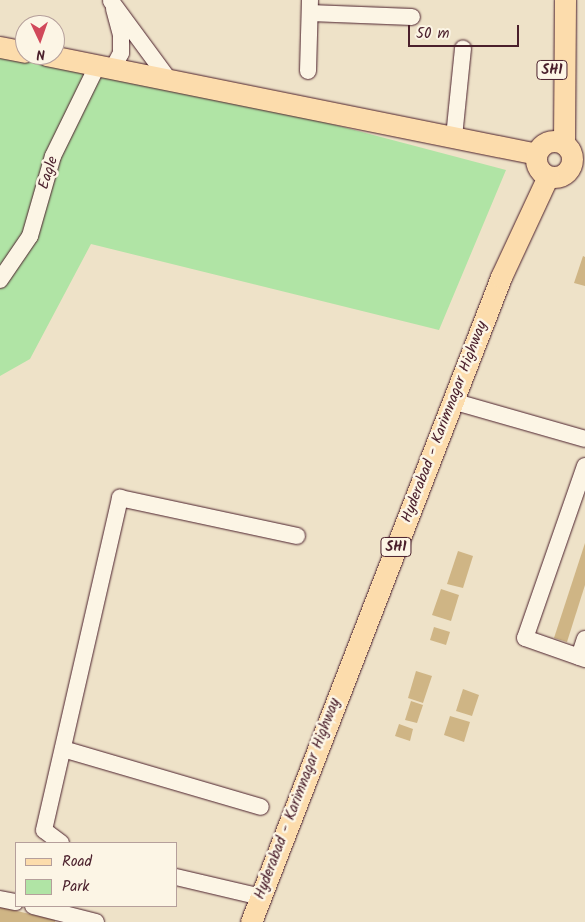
<!DOCTYPE html>
<style>
body{margin:0}
#map{position:relative;width:585px;height:922px;overflow:hidden;background:#eee2c8;font-family:Kalam,sans-serif}
div>[style]{position:absolute}
.green>*{inset:0;background:#b0e4a5}
.building>*{inset:0;background:#cfb585}
.roads{filter:drop-shadow(0 0 1px #4a1f2b) drop-shadow(0 0 1px #4a1f2b)}
.minor>*{height:16px;margin:-8px;padding:0 8px;transform-origin:8px;border-radius:8px;background:#fcf5e5}
.major>*{height:21px;margin:-10.5px;padding:0 10.5px;transform-origin:10.5px;border-radius:10.5px;background:#fcdcac}
.major>.ring{margin:-10.5px;padding:0;box-sizing:content-box;background:none;border:21px solid #fcdcac;border-radius:50%}
span{translate:-50% -50%;white-space:nowrap;text-align:center;line-height:1.15;-webkit-text-stroke:5px #fcf5e5;paint-order:stroke}
.shield-label span{padding:1px 4px;background:#fcf5e5;border:1px solid;border-radius:4px;-webkit-text-stroke-width:0}
.shield-label{font-size:14px;color:#4a1f2b;font-weight:700}
.street-label{font-size:15px;color:#4a1f2b}
.legend{position:absolute;left:15px;top:842px;width:162px;height:65px;box-sizing:border-box;background:#fcf5e5;border:1px solid #b59f9b;margin:0;padding:6px 9px;list-style:none;font-size:15px;color:#4a1f2b}
.legend li{display:flex;align-items:center;gap:10px;height:25px}
.legend b{width:25px;border:1px solid #b59f9b}
.north{position:absolute;left:15px;top:15px;width:50px;height:50px;box-sizing:border-box;background:#fcf5e5;border:1px solid #b59f9b;border-radius:50%;rotate:177deg;font-size:14px;font-weight:700;line-height:20px;text-align:center;color:#4a1f2b}
.north::after{content:'';display:block;margin:auto;width:18px;height:22px;background:#d1495b;clip-path:polygon(50% 0,100% 100%,50% 72%,0 100%)}
.scale{position:absolute;left:408px;top:25px;width:111px;height:22px;box-sizing:border-box;border:2px solid #4a1f2b;border-top:0;padding-left:6px;font-size:15px;line-height:18px;white-space:nowrap;color:#4a1f2b;-webkit-text-stroke:4px #fcf5e5;paint-order:stroke}
</style>
<div id="map">
<div class="green">
<div style="clip-path:polygon(0 53px,100px 63px,506px 170px,439px 330px,91px 244px,30px 359px,0 376px)"></div>
</div>
<div class="building">
<div style="clip-path:polygon(583px 256px,585px 257px,585px 286px,574px 283px)"></div>
<div style="clip-path:polygon(585px 543px,585px 585px,567px 642px,554px 638px)"></div>
<div style="clip-path:polygon(458px 551px,473px 556px,463px 588px,447px 584px)"></div>
<div style="clip-path:polygon(441px 589px,459px 595px,451px 621px,432px 615px)"></div>
<div style="clip-path:polygon(434px 627px,450px 632px,446px 645px,430px 640px)"></div>
<div style="clip-path:polygon(416px 671px,432px 676px,423px 703px,408px 698px)"></div>
<div style="clip-path:polygon(463px 689px,479px 695px,472px 716px,456px 711px)"></div>
<div style="clip-path:polygon(411px 701px,423px 705px,417px 723px,405px 720px)"></div>
<div style="clip-path:polygon(450px 716px,470px 722px,464px 742px,444px 735px)"></div>
<div style="clip-path:polygon(399px 724px,413px 729px,410px 741px,395px 736px)"></div>
<div style="clip-path:polygon(0 907px,55px 920px,55px 922px,0 922px)"></div>
</div>
<div class="roads">
<div class="minor">
<div style="left:111px;top:1px;width:94px;rotate:53.6deg"></div>
<div style="left:114px;top:9px;width:28px;rotate:75deg"></div>
<div style="left:121px;top:36px;width:17px;rotate:90deg"></div>
<div style="left:121px;top:53px;width:15px;rotate:118deg"></div>
<div style="left:310px;top:13px;width:102px;rotate:2.2deg"></div>
<div style="left:308px;top:71px;width:71px;rotate:-88.4deg"></div>
<div style="left:454px;top:137px;width:89px;rotate:-84.2deg"></div>
<div style="left:0;top:280px;width:53px;rotate:-55.7deg"></div>
<div style="left:30px;top:236px;width:83px;rotate:-74deg"></div>
<div style="left:53px;top:156px;width:102px;rotate:-63.9deg"></div>
<div style="left:452px;top:401px;width:138px;rotate:15.9deg"></div>
<div style="left:585px;top:466px;width:182px;rotate:109.2deg"></div>
<div style="left:525px;top:638px;width:64px;rotate:19.3deg"></div>
<div style="left:579px;top:657px;width:19px;rotate:-72deg"></div>
<div style="left:63px;top:749px;width:206px;rotate:16.3deg"></div>
<div style="left:61px;top:843px;width:21px;rotate:-143deg"></div>
<div style="left:44px;top:830px;width:341px;rotate:-77.1deg"></div>
<div style="left:120px;top:498px;width:181px;rotate:12.1deg"></div>
<div style="left:176px;top:877px;width:87px;rotate:13.2deg"></div>
<div style="left:0;top:899px;width:16px;rotate:11deg"></div>
<div style="left:33px;top:906px;width:65px;rotate:14.3deg"></div>
</div>
<div class="major">
<div style="left:0;top:47px;width:25px;rotate:11deg"></div>
<div style="left:46px;top:55px;width:500px;rotate:11.4deg"></div>
<div class="ring" style="left:536px;top:141px;width:15px;height:15px"></div>
<div style="left:564px;top:144px;width:144px;rotate:-89.6deg"></div>
<div style="left:251px;top:922px;width:692px;rotate:-68.81deg"></div>
<div style="left:501px;top:277px;width:111px;rotate:-65deg"></div>
</div>
</div>
<div class="shield-label">
<span style="left:552px;top:70px">SH1</span>
<span style="left:396px;top:547px">SH1</span>
</div>
<div class="street-label">
<span style="left:49px;top:173px;rotate:-72deg">Eagle</span>
<span style="left:445px;top:422px;rotate:-69deg">Hyderabad - Karimnagar Highway</span>
<span style="left:298px;top:799px;rotate:-69deg">Hyderabad - Karimnagar Highway</span>
</div>
<ul class="legend">
<li><b style="height:6px;background:#fcdcac"></b>Road</li>
<li><b style="height:14px;background:#b0e4a5"></b>Park</li>
</ul>
<div class="north">N</div>
<div class="scale">50 m</div>
</div>
